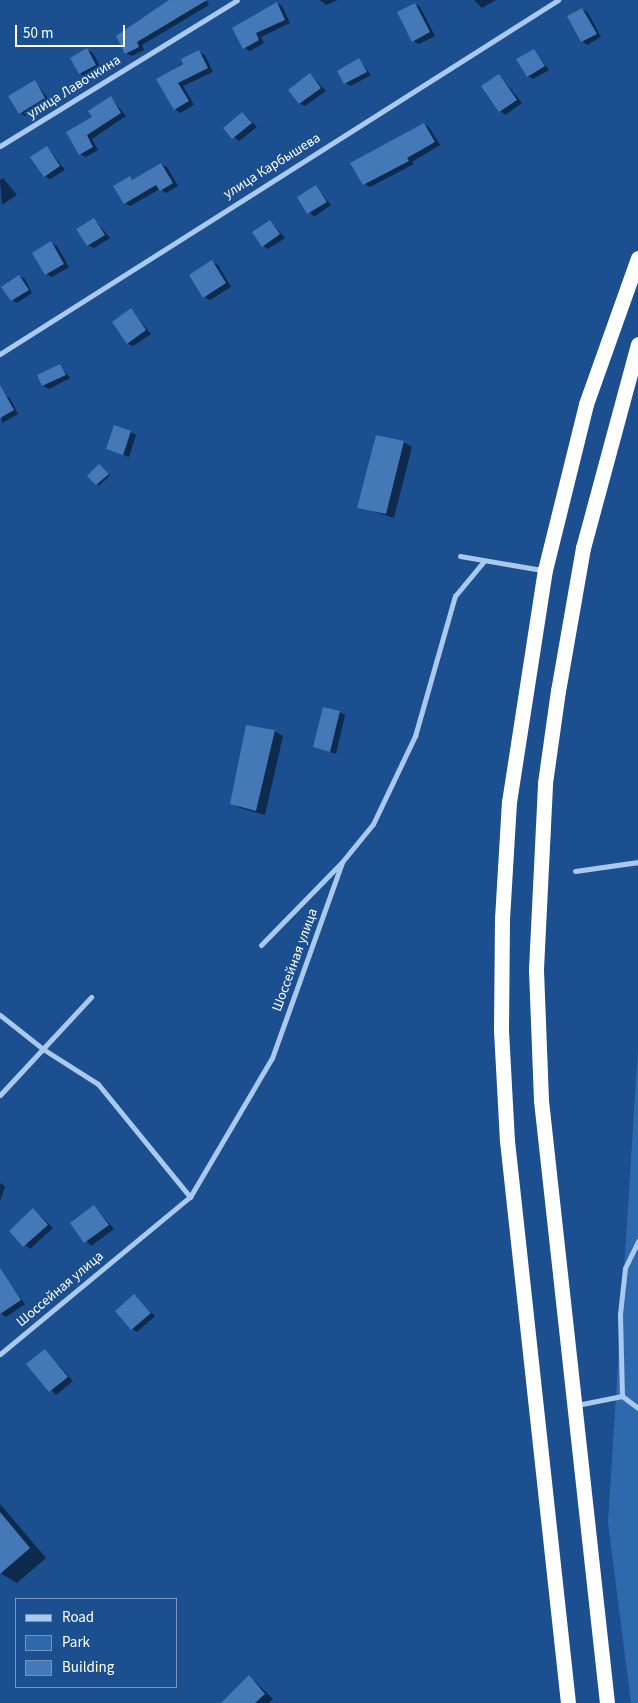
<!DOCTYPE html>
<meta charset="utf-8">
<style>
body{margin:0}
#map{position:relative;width:638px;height:1703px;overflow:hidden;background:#1b4f8f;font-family:"Source Sans 3",sans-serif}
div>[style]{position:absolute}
.green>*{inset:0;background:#2e69ad}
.shadow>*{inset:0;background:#0007}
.building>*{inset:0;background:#4478b7}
.street>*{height:5px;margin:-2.5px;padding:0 2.5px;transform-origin:2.5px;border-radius:2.5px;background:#a9c9ee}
.highway>*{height:15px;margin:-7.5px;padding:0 7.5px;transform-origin:7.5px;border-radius:7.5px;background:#fff}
span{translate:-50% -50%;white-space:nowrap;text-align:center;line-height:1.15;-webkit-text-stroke:4px #1b4f8f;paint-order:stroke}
.street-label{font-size:14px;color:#fff}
.legend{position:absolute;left:15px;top:1598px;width:162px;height:90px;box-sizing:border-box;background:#1b4f8f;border:1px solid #7695bc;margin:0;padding:6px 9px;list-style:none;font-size:15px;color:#fff}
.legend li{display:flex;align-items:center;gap:10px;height:25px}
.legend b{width:25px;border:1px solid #7695bc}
.scale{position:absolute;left:15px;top:25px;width:110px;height:22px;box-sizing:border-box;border:2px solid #fff;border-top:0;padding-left:6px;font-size:15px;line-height:18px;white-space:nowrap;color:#fff;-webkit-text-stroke:4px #1b4f8f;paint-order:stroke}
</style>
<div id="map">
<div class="green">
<div style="clip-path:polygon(638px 1049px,638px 1703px,631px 1703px,608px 1522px)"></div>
</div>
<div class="shadow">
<div style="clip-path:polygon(173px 0,206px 0,209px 5px,142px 45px,144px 50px,132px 56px,126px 53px)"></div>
<div style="clip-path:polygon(320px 0,338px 0,326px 5px)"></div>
<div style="clip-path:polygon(474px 0,496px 0,482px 8px)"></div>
<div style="clip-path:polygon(277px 3px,282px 6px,290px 23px,261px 37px,264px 43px,250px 51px,244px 48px)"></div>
<div style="clip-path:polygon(415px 4px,420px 7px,435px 36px,419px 44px,413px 41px)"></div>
<div style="clip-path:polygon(582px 9px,588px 13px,601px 37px,587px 45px,582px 41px)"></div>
<div style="clip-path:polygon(87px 50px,93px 53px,101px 68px,85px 77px,80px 73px)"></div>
<div style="clip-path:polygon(534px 50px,549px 70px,533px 79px,528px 76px)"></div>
<div style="clip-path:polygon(199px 52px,205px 55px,213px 72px,183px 86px,194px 105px,180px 113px,175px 109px,158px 80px)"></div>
<div style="clip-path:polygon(359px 60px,371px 75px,351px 86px,345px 83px)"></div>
<div style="clip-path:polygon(310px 74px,326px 91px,305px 106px,299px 103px)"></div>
<div style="clip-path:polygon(499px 75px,522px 103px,505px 115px,500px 111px)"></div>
<div style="clip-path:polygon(35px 82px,50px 101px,25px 116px,20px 113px)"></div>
<div style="clip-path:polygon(111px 98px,126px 116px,92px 139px,98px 150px,86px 157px,80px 154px,68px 133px,94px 117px)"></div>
<div style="clip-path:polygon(243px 113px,257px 127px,239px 141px,225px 128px)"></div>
<div style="clip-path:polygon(424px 124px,429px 127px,440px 145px,412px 162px,414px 164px,370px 187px,364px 184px)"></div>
<div style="clip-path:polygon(47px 147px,65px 170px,50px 179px,44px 176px)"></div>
<div style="clip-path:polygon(161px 164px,167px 167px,178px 186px,166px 193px,160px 189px,130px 206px,125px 203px,130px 178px,134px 180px)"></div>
<div style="clip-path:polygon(3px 178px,17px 195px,2px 205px,0 180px)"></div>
<div style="clip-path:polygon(316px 186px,331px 205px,314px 217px,298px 198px)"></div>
<div style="clip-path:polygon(94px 219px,110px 238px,94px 248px,88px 245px)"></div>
<div style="clip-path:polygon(270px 221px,285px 238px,268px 249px,263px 246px)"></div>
<div style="clip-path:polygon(51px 243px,57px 246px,69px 267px,52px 277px,46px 274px)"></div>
<div style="clip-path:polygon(212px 262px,218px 265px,231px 287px,210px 300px,204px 297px)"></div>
<div style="clip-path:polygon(19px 276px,25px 279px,32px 293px,17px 303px,12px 300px)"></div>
<div style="clip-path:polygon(131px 310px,151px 334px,133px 346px,127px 343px)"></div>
<div style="clip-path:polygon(60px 366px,70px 378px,49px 389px,43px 386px,39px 376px)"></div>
<div style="clip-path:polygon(4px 395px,10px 398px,18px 414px,2px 423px,0 397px)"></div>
<div style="clip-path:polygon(130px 432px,136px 435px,129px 457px,108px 449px)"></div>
<div style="clip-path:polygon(404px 442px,412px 447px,394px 518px,359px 507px)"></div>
<div style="clip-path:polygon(102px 467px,110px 475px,99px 486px,89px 476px)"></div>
<div style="clip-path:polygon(340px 712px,345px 715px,336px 754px,314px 746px)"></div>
<div style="clip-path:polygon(274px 731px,283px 736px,265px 815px,240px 808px,231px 803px)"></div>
<div style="clip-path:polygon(0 1183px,5px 1186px,0 1202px)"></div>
<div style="clip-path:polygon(94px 1206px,114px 1229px,91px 1246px,71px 1223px)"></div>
<div style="clip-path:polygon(34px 1210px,53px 1228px,30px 1249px,10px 1231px)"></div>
<div style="clip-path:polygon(7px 1280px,25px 1304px,6px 1317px,0 1313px,0 1285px)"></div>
<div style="clip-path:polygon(134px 1295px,155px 1316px,137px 1332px,132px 1329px)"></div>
<div style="clip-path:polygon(45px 1350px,73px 1381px,56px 1395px,28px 1364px)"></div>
<div style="clip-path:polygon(0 1504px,46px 1558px,17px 1583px,0 1573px)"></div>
<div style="clip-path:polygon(249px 1676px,273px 1699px,269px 1703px,222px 1703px)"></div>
</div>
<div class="building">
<div style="clip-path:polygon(169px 0,207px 0,137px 42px,139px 47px,125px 54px,116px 36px)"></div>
<div style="clip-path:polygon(277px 2px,285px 20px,256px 33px,259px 40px,243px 49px,232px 28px)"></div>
<div style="clip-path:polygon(415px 3px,430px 32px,412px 42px,397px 12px)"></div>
<div style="clip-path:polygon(582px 8px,597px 34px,581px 42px,567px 16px)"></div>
<div style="clip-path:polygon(87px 48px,96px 65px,79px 74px,70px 58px)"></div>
<div style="clip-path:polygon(534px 49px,545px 66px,527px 77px,516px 59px)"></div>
<div style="clip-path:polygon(199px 50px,208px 68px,178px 83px,189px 101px,174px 110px,156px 79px,183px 64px,181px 59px)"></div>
<div style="clip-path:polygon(359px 58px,367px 72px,344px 84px,337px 71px)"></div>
<div style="clip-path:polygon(310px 73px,321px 88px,299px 104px,288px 90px)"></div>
<div style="clip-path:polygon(499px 74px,517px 100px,499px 112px,481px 86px)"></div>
<div style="clip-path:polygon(35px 80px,45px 98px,19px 114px,8px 96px)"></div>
<div style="clip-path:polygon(111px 96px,121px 113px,87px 135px,93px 147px,79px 155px,66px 132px,92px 117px,88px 111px)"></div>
<div style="clip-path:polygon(242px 112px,252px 123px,232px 139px,223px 128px)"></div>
<div style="clip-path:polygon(424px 123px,435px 142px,407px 158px,409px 161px,363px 185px,350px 163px)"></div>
<div style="clip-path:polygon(47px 146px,60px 166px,44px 177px,30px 157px)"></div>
<div style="clip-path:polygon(161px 163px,173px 183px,160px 191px,156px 185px,124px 204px,113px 186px,130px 176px,132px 180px)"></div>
<div style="clip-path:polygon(316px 185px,327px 202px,307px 214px,297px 197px)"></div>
<div style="clip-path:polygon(94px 218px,105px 235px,87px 246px,76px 229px)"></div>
<div style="clip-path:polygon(270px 220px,280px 234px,262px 247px,252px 232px)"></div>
<div style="clip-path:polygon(51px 241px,64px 264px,45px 275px,32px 253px)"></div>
<div style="clip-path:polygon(212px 260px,226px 283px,203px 298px,189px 275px)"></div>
<div style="clip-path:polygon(19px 275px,29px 290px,11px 301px,1px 287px)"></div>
<div style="clip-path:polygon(131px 308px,146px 330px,127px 344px,112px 322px)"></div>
<div style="clip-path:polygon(60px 364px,66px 375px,42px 386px,37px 375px)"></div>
<div style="clip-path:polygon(0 385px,14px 410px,0 418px)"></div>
<div style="clip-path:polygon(114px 425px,131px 431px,123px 455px,106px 449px)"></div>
<div style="clip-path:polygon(376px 435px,404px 441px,386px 514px,357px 508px)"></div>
<div style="clip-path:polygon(99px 464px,109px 474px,96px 485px,87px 476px)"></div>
<div style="clip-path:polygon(323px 707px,340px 711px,330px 752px,313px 747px)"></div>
<div style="clip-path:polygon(246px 725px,275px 730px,256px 811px,230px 804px)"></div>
<div style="clip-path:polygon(94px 1205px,109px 1225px,84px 1243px,70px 1223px)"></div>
<div style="clip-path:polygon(33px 1208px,48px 1225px,23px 1247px,9px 1231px)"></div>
<div style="clip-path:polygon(0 1268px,21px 1300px,0 1314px)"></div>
<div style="clip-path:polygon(134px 1294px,151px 1313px,131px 1330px,115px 1311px)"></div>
<div style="clip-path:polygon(45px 1349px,68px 1377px,49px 1392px,26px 1364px)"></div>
<div style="clip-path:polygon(0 1512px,30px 1548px,0 1574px)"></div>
<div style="clip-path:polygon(249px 1675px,265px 1694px,255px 1703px,221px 1703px)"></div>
</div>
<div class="street">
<div style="left:0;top:146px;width:278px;rotate:-31.6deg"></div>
<div style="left:0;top:354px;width:661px;rotate:-32.39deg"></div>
<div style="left:460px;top:556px;width:83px;rotate:9.7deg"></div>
<div style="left:575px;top:871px;width:64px;rotate:-8.1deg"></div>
<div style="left:261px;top:945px;width:115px;rotate:-45.7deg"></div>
<div style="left:0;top:1015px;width:55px;rotate:38.3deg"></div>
<div style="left:43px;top:1049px;width:65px;rotate:32.5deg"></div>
<div style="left:98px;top:1084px;width:146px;rotate:50.8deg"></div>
<div style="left:0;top:1095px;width:134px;rotate:-47.1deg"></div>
<div style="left:0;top:1354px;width:246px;rotate:-39.6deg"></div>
<div style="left:190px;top:1197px;width:161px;rotate:-59.5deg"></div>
<div style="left:272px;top:1058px;width:208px;rotate:-70.3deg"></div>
<div style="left:342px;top:862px;width:49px;rotate:-50.8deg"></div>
<div style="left:373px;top:824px;width:98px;rotate:-64.5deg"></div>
<div style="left:415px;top:736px;width:146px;rotate:-74.1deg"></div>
<div style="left:455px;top:596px;width:45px;rotate:-50.4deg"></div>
<div style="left:622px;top:1396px;width:20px;rotate:37deg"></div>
<div style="left:577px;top:1405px;width:46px;rotate:-11.3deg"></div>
<div style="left:622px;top:1396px;width:82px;rotate:-91.4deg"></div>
<div style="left:620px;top:1314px;width:46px;rotate:-83.8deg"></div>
<div style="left:625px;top:1268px;width:30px;rotate:-64deg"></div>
</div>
<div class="highway">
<div style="left:568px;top:1703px;width:565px;rotate:-96.19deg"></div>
<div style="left:507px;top:1141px;width:110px;rotate:-93.1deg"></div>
<div style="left:501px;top:1031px;width:112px;rotate:-89.5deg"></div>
<div style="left:502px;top:919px;width:117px;rotate:-86.6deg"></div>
<div style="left:509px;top:802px;width:235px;rotate:-81.2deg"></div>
<div style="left:545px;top:570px;width:171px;rotate:-76.1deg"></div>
<div style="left:586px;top:404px;width:155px;rotate:-70.4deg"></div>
<div style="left:607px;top:1703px;width:607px;rotate:-96.25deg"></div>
<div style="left:541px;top:1100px;width:131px;rotate:-92.2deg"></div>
<div style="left:536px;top:969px;width:186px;rotate:-87.2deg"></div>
<div style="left:545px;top:783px;width:93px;rotate:-82deg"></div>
<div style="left:558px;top:691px;width:145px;rotate:-80.1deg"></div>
<div style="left:583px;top:548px;width:211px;rotate:-74.9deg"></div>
</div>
<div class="street-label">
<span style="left:74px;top:87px;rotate:-32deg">улица Лавочкина</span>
<span style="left:272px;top:166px;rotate:-32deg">улица Карбышева</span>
<span style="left:295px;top:960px;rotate:-70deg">Шоссейная улица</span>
<span style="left:60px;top:1289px;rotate:-40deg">Шоссейная улица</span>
</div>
<ul class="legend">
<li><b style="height:6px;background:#a9c9ee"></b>Road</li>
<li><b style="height:14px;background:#2e69ad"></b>Park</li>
<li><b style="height:14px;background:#4478b7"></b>Building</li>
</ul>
<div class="scale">50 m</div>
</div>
